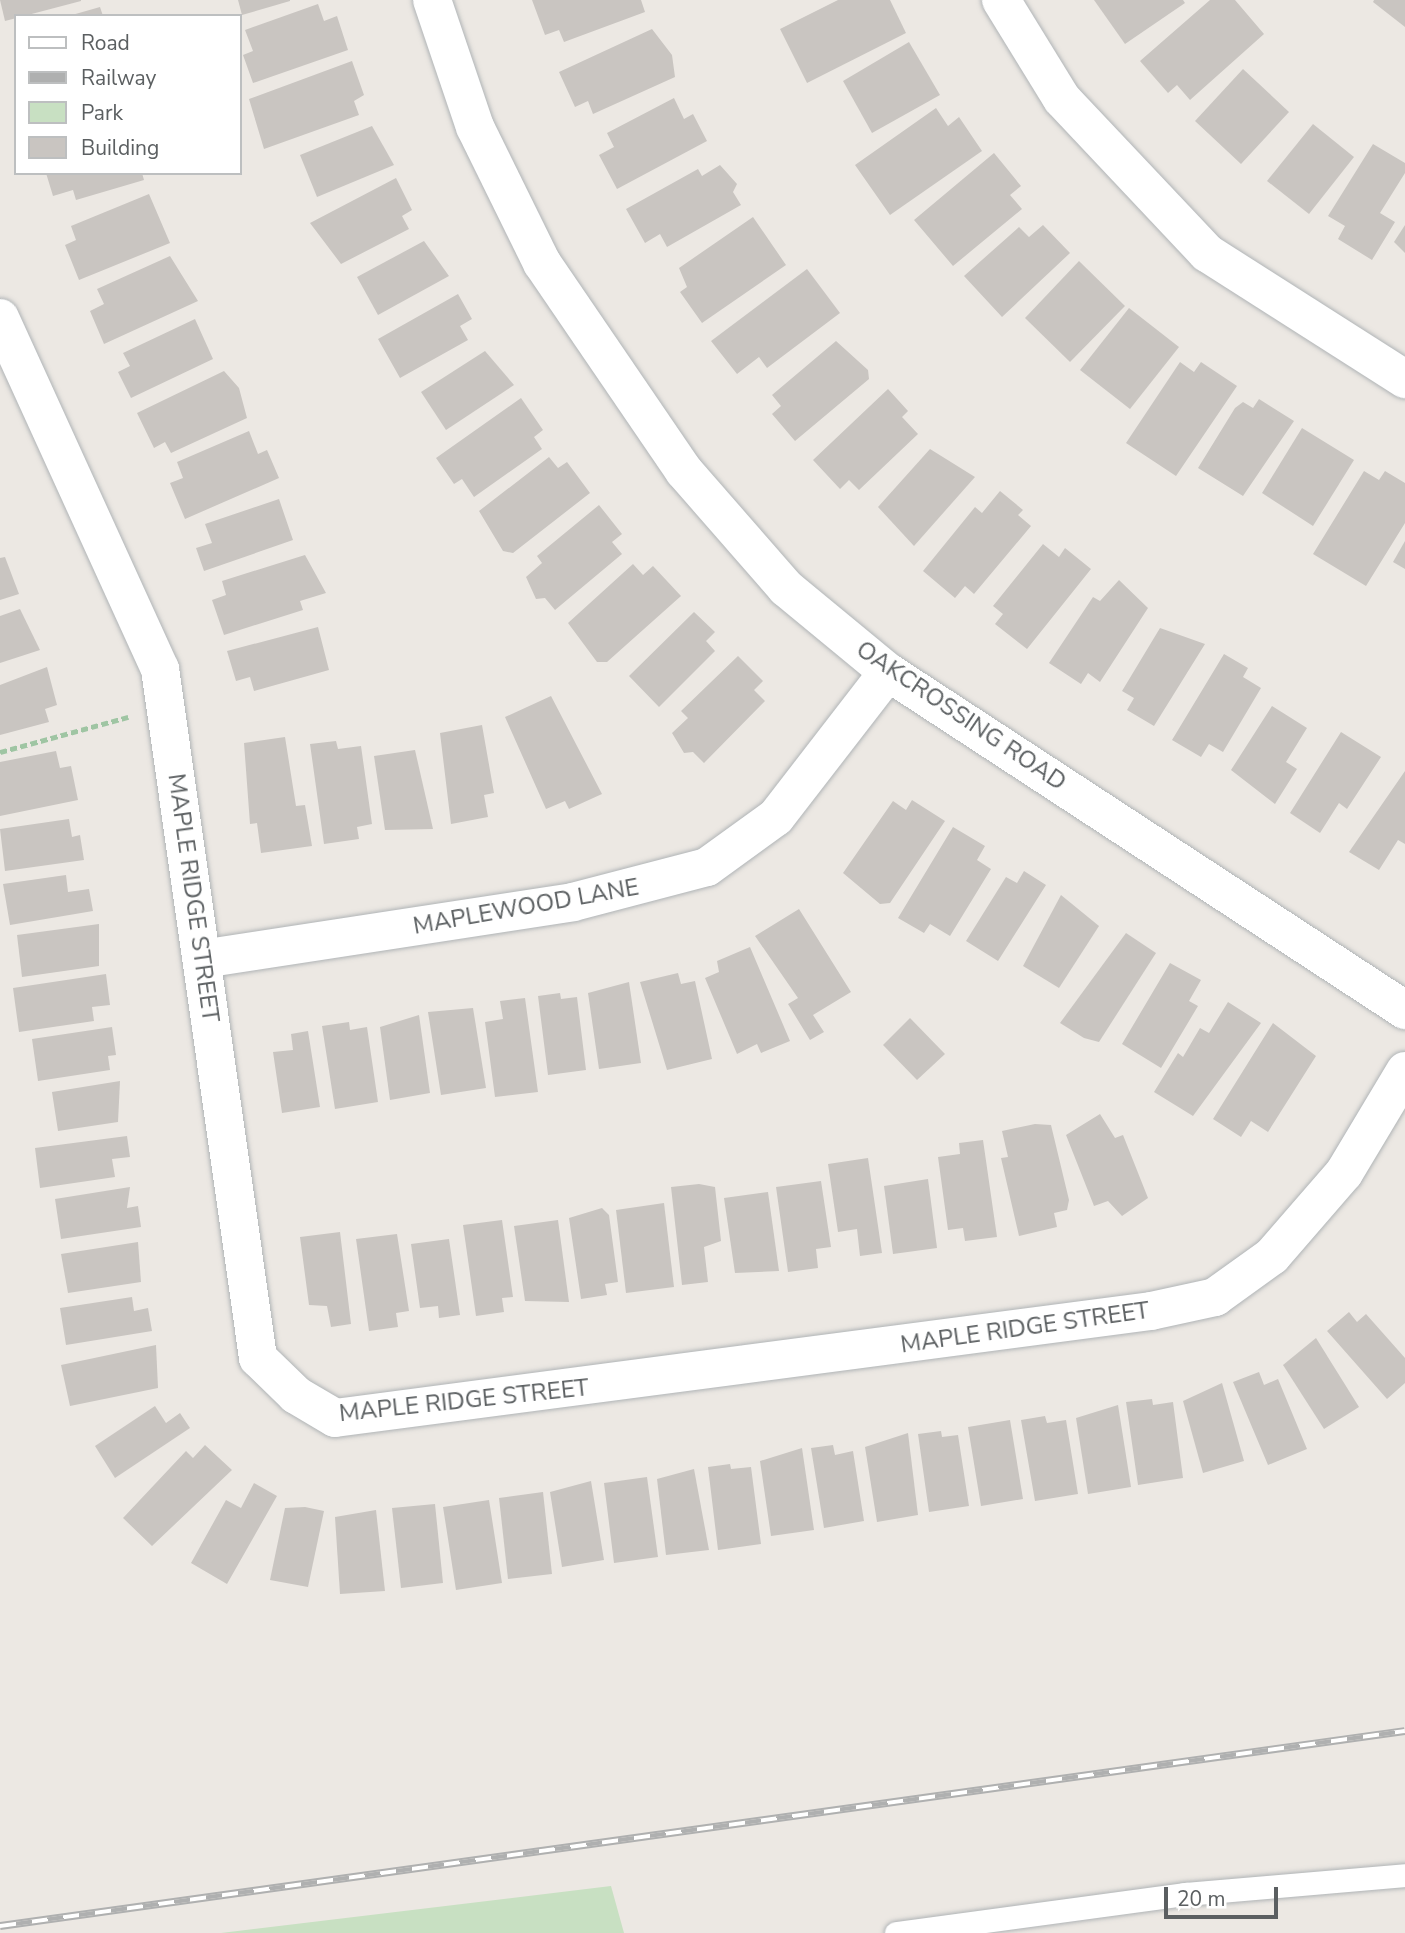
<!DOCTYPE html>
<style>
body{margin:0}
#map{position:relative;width:1405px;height:1933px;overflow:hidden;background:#ece8e3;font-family:"Nunito Sans",sans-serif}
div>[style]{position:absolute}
.green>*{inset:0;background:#c8e0c2}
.building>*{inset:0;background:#c9c5c1}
.path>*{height:4.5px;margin-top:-2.25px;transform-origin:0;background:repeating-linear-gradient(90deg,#9fc5a3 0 7px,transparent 0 10.5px)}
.roads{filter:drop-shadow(0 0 2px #b0b4b6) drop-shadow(0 0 2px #b0b4b6)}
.lane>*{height:23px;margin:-11.5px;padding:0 11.5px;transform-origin:11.5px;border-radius:11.5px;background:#fff}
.street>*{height:38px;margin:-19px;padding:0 19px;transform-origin:19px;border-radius:19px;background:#fff}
.secondary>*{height:38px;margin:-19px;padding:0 19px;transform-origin:19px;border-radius:19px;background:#fff}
.rail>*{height:8px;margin-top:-4px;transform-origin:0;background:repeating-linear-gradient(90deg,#fff 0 16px,#afb0b0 0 32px);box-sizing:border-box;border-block:2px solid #afb0b0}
span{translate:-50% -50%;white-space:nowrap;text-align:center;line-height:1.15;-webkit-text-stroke:5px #fff;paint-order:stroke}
.street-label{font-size:24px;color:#5b5f61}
.legend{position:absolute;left:14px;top:14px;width:228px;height:161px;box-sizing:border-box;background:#fff;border:2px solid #bdbfc0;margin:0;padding:9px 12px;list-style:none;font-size:21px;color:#5b5f61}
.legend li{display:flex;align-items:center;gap:14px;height:35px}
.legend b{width:35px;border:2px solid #bdbfc0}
.scale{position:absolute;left:1164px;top:1887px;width:114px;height:32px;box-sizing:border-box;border:4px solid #5b5f61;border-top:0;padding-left:9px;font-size:21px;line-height:24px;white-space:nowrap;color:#5b5f61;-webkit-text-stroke:5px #fff;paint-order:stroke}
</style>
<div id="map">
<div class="green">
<div style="clip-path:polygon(611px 1886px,624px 1933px,221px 1933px)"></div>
</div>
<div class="building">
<div style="clip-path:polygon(0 0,81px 0,81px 1px,5px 21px)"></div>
<div style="clip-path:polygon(238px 0,290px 0,290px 1px,242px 15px)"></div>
<div style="clip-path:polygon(532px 0,641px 0,645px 12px,564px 42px,559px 30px,545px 35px)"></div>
<div style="clip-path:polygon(838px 0,890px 0,906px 33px,807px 83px,780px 29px)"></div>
<div style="clip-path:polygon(1094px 0,1183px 0,1185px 3px,1125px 44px)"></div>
<div style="clip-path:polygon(1210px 0,1235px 0,1264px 34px,1190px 100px,1177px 85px,1168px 93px,1140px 61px)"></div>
<div style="clip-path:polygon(1374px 0,1405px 0,1405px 27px,1373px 2px)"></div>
<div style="clip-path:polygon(318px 4px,324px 21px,337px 16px,348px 50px,253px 83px,243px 55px,253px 51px,245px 30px)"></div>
<div style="clip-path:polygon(100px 7px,103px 16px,72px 16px,72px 15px)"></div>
<div style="clip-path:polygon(652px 29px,672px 55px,675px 77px,593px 114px,588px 101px,575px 107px,559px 72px)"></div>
<div style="clip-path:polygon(909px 42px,940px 95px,872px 133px,843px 81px)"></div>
<div style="clip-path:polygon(352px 61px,364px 95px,354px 101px,359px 115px,264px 149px,249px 99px)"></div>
<div style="clip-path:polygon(1243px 69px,1289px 112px,1241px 164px,1195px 121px)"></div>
<div style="clip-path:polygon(674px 98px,684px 119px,693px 114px,707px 141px,617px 189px,599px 155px,614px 147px,607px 133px)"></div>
<div style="clip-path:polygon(936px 108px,948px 126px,959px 117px,982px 151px,890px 215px,855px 165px)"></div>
<div style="clip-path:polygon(1313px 124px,1354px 157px,1309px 214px,1267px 181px)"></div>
<div style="clip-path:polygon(372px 126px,394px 165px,317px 197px,300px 155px)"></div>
<div style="clip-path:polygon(1373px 144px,1405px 163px,1405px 173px,1380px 213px,1395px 222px,1372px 260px,1338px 239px,1345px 226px,1328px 216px)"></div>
<div style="clip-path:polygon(994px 153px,1021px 186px,1010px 195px,1022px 209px,953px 266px,914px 220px)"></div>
<div style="clip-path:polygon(720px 165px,737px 184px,733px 192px,741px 205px,667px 247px,660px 234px,645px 243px,626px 209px,698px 169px,702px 176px)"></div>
<div style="clip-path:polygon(46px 173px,142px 173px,144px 180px,76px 200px,73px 190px,53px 196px)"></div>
<div style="clip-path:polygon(396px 178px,412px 210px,402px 216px,409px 229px,341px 264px,310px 223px)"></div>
<div style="clip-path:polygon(149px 194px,170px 243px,79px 280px,65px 245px,76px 240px,71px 226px)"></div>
<div style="clip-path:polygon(753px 217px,786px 265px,702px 323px,680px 292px,687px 287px,679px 268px)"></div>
<div style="clip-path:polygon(1043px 225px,1070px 253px,1002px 317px,964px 276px,1019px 227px,1029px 237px)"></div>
<div style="clip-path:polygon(1405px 225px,1405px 253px,1394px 242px)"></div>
<div style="clip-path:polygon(424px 241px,449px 276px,378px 315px,357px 277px)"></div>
<div style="clip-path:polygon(170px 256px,198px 301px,104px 344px,90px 311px,104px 304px,97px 289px)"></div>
<div style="clip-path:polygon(1079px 261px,1125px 306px,1070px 362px,1025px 318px)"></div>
<div style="clip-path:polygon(807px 269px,840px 313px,767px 368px,759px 357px,737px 374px,711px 341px)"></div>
<div style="clip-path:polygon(458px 294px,472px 319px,460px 326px,468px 340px,400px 378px,378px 339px)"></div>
<div style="clip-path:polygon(1129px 308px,1179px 347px,1130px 409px,1080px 370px)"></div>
<div style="clip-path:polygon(195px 319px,213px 359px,131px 398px,118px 372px,130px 366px,123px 353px)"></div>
<div style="clip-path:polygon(836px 341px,868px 370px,869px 379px,795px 441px,772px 414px,781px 406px,772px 395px)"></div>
<div style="clip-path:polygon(485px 351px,514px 385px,446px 430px,421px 392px)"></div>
<div style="clip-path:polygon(1180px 362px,1194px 372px,1201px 362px,1237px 386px,1176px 476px,1126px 443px)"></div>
<div style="clip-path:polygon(224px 371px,239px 388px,247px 418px,171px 453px,165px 442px,154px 448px,137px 413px)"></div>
<div style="clip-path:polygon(888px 389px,908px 411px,902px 417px,918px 434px,859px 490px,849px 480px,840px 489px,813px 460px)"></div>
<div style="clip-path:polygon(521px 398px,543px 430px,534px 437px,542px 449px,474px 497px,462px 479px,454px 484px,436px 458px)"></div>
<div style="clip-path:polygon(1259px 399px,1294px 421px,1243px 496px,1198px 468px,1235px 408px,1243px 402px,1253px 408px)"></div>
<div style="clip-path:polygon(1302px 428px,1354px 460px,1313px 526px,1262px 493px)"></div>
<div style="clip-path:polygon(249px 431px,258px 454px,267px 450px,279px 478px,185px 519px,170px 483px,183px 478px,177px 462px)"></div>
<div style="clip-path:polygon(930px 449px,975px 477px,914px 546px,878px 507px)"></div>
<div style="clip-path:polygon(549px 457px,558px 468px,567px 462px,590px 493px,513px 553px,503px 551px,479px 511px)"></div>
<div style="clip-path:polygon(1364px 471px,1379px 480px,1385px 471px,1405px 483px,1405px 523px,1366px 586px,1313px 554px)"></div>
<div style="clip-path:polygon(1000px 491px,1023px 510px,1018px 515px,1031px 526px,974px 594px,965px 586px,955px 598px,923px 571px,975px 507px,982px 513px)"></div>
<div style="clip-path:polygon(279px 499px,293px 540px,204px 571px,196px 548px,212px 543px,205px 524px)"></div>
<div style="clip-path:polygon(599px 505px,622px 534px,612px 542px,622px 554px,555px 610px,545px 598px,536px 599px,526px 577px,542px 563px,537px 556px)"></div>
<div style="clip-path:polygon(1405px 541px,1405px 569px,1393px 562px)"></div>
<div style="clip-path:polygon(1043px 544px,1059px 557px,1065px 548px,1091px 569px,1027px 649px,995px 624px,1003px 614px,993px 606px)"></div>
<div style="clip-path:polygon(305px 555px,326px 593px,300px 601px,303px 610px,224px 635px,212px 600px,226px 595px,222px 581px)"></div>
<div style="clip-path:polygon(5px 557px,19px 594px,0 600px,0 558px)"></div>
<div style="clip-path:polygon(633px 564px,643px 575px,653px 566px,681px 596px,607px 662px,597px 662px,568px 623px)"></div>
<div style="clip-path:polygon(1119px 580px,1148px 608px,1100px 682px,1088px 673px,1081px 684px,1049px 663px,1093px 597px,1100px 601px)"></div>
<div style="clip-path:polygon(20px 609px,40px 650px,0 663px,0 616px)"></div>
<div style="clip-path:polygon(694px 612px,715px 632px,706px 641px,715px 651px,659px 707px,629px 676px)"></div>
<div style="clip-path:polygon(318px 627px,329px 670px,254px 691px,250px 677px,236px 681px,227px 651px)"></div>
<div style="clip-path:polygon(1160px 628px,1205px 644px,1154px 726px,1127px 710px,1134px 698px,1122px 691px)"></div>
<div style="clip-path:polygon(1224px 654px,1248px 668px,1243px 677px,1261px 688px,1223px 752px,1209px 744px,1201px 757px,1172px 740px)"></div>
<div style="clip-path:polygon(738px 656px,763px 681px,754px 690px,765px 701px,704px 763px,693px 752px,684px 753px,672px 733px,688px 718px,681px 711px)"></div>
<div style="clip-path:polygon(47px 667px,57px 705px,45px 709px,49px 722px,0 735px,0 685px)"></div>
<div style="clip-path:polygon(551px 696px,602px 794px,569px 809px,565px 801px,546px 809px,505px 717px)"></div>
<div style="clip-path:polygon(1272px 706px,1307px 728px,1286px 762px,1297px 769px,1275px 804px,1231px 770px)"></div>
<div style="clip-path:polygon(482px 725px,494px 793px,484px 795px,488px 817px,451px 824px,440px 733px)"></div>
<div style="clip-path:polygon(1341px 732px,1381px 757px,1347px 809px,1339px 803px,1320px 833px,1290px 813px)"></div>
<div style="clip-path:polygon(285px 737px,296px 806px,305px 805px,312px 846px,261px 853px,257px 823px,250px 824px,244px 743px)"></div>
<div style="clip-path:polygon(336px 741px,338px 749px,361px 746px,372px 824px,357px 827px,359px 839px,324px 844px,310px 744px)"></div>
<div style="clip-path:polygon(415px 750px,433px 829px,385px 830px,374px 756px)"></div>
<div style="clip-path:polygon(56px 751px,60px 768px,71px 766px,78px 800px,0 816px,0 762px)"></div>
<div style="clip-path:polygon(1405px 771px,1405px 844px,1398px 840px,1379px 870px,1349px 852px)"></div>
<div style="clip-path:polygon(912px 800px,945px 821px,890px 903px,880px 904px,843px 873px,893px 801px,906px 810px)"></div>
<div style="clip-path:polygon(69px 819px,72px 837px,80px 835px,84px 860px,5px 871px,0 829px)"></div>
<div style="clip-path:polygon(953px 827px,985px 846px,977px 860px,991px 869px,950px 936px,930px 924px,924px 933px,898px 918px)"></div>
<div style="clip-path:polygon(1024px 871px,1046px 885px,998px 961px,966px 941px,1006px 877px,1017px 883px)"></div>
<div style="clip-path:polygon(66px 875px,68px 892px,89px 889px,93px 911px,10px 925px,3px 884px)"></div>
<div style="clip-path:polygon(1061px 895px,1099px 926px,1059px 988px,1023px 966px)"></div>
<div style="clip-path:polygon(799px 909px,851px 992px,813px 1015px,824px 1032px,810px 1040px,788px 1004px,798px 998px,755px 936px)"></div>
<div style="clip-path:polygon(99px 924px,99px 966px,22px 977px,17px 935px)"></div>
<div style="clip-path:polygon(1126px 933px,1156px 953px,1099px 1042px,1084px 1038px,1060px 1023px)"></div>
<div style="clip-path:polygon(750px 947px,790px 1041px,761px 1053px,757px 1044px,737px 1054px,705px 978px,719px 972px,717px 961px)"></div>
<div style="clip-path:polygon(1170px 963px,1201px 980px,1189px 1001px,1198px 1006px,1161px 1068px,1122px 1044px)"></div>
<div style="clip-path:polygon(678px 973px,681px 984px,695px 981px,712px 1059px,667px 1070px,640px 982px)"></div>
<div style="clip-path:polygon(106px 974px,110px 1005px,92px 1007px,94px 1021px,19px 1032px,13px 988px)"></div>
<div style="clip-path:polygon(629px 982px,641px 1063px,599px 1069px,588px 993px)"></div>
<div style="clip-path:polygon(560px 993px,561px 999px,577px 997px,586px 1070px,548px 1075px,538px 996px)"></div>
<div style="clip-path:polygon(525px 998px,538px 1092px,495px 1097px,485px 1022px,503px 1019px,500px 1001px)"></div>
<div style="clip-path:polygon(1228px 1002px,1261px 1023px,1193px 1116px,1154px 1092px,1178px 1053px,1183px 1057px,1200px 1028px,1209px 1033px)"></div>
<div style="clip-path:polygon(473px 1008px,486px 1088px,441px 1095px,428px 1012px)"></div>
<div style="clip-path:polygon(419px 1015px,430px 1093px,390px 1100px,380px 1027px)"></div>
<div style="clip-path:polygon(910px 1018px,945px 1054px,917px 1080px,883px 1045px)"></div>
<div style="clip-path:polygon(349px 1022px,350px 1030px,367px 1027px,378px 1102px,335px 1109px,322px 1026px)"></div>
<div style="clip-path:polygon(1273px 1023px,1316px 1056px,1268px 1132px,1251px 1121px,1241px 1137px,1213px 1119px)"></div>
<div style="clip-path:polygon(112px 1027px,116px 1055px,108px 1056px,110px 1070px,38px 1081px,32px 1039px)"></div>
<div style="clip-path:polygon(308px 1031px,320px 1107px,282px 1113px,273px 1052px,293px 1050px,291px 1034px)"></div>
<div style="clip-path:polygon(120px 1081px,118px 1122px,58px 1131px,52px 1092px)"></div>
<div style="clip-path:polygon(1100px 1114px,1115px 1138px,1123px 1135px,1148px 1198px,1122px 1216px,1108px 1201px,1094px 1206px,1066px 1135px)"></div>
<div style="clip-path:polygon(1035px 1124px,1051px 1125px,1069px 1200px,1067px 1210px,1054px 1213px,1057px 1227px,1019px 1236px,1001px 1158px,1008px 1157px,1002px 1131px)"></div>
<div style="clip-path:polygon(127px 1136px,130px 1157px,112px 1159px,115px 1177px,40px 1188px,35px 1148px)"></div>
<div style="clip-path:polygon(983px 1140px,997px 1237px,965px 1241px,963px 1228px,948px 1230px,938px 1157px,960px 1154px,959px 1143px)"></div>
<div style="clip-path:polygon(868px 1158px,882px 1253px,860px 1256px,857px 1229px,838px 1232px,828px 1164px)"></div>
<div style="clip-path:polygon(928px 1179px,937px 1248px,893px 1254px,884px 1186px)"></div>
<div style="clip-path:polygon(821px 1181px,831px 1247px,816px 1249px,818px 1268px,788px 1272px,776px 1187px)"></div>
<div style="clip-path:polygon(699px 1184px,715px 1187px,721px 1241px,704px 1247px,708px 1282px,682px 1285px,671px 1187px)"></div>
<div style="clip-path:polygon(130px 1187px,127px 1208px,138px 1206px,141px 1227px,61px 1239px,55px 1199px)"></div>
<div style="clip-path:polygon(768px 1192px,779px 1271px,735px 1273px,724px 1198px)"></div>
<div style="clip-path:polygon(664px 1203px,674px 1287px,626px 1293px,616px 1210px)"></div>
<div style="clip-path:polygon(602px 1208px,609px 1215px,618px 1282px,605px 1284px,607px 1295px,581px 1299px,569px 1218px)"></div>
<div style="clip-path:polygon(502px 1220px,513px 1297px,502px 1298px,504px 1312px,476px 1316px,463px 1225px)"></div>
<div style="clip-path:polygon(558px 1220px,569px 1302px,525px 1301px,514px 1226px)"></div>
<div style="clip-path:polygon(340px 1232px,351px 1324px,331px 1327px,327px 1306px,309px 1305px,300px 1237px)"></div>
<div style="clip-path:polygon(397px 1234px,409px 1311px,396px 1313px,398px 1327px,369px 1331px,356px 1239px)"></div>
<div style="clip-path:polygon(449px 1239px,460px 1315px,439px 1318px,438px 1306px,420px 1308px,411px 1244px)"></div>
<div style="clip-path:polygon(138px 1242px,141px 1282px,68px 1293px,61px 1254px)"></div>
<div style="clip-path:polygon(132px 1297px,134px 1311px,148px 1308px,152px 1331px,66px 1345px,60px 1308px)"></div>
<div style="clip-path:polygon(1349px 1312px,1357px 1322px,1366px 1314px,1405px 1358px,1405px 1383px,1387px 1399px,1327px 1331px)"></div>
<div style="clip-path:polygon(1316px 1338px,1359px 1407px,1324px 1429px,1283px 1365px)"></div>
<div style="clip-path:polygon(156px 1345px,158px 1388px,70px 1406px,61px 1365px)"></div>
<div style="clip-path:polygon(1259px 1372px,1264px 1385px,1278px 1379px,1307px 1449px,1268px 1465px,1233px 1382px)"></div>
<div style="clip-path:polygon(1222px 1383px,1244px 1461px,1203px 1473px,1183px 1401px)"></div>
<div style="clip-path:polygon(1152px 1399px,1153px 1405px,1173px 1402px,1183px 1478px,1138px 1485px,1126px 1402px)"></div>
<div style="clip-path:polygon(1118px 1405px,1131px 1487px,1088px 1494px,1076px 1418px)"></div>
<div style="clip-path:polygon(155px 1406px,166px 1423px,180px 1413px,190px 1428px,115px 1478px,95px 1446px)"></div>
<div style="clip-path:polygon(1045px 1416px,1047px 1423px,1066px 1420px,1078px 1494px,1035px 1501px,1021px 1420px)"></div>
<div style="clip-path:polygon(1010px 1420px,1023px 1499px,981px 1506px,968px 1427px)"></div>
<div style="clip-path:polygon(941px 1431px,942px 1437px,958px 1435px,969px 1506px,929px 1512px,918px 1434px)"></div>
<div style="clip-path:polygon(908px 1433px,918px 1515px,877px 1522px,865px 1447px)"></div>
<div style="clip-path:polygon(205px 1445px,232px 1470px,152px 1546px,123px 1518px,186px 1451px,193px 1458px)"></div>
<div style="clip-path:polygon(833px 1445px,835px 1455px,853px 1451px,864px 1521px,824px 1528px,811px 1448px)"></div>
<div style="clip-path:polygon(802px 1448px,814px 1530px,771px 1536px,760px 1461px)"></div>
<div style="clip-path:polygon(730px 1464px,731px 1469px,751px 1467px,761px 1544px,718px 1550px,708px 1467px)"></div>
<div style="clip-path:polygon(694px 1469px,709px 1550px,666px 1555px,657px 1479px)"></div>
<div style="clip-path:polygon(647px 1477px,658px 1557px,614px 1563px,604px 1483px)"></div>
<div style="clip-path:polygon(591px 1481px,604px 1560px,562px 1567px,550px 1492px)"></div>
<div style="clip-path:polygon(254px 1483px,277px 1496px,227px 1584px,191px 1563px,226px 1500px,241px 1508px)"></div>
<div style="clip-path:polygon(543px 1492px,552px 1574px,508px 1579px,499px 1498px)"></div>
<div style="clip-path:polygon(489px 1500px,502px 1583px,456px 1590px,443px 1507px)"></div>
<div style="clip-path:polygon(435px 1504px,443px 1583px,401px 1588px,392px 1508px)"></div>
<div style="clip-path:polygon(305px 1507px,324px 1511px,308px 1587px,270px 1580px,285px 1508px)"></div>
<div style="clip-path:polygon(376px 1510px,385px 1591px,340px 1594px,335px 1517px)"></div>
</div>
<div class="path">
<div style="left:0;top:752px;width:133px;rotate:-15.3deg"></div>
</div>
<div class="roads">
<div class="lane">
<div style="left:896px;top:1933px;width:292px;rotate:-7.7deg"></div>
<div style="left:1185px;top:1894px;width:221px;rotate:-4.9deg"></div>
</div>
<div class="street">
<div style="left:1001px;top:0;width:116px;rotate:58.4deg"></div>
<div style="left:1062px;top:99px;width:212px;rotate:46.7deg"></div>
<div style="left:1207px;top:253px;width:235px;rotate:32.5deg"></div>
<div style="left:0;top:318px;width:386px;rotate:65.5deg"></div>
<div style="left:160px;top:669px;width:696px;rotate:81.9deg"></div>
<div style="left:258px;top:1358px;width:53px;rotate:44.2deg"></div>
<div style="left:296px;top:1395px;width:45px;rotate:30.5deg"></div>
<div style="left:335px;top:1418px;width:823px;rotate:-7.47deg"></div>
<div style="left:1151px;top:1311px;width:66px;rotate:-12.3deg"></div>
<div style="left:1215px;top:1297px;width:70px;rotate:-35.7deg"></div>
<div style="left:1272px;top:1256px;width:110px;rotate:-49.1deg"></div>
<div style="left:1344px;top:1173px;width:119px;rotate:-59.1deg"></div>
<div style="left:202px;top:959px;width:375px;rotate:-8.7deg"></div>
<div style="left:573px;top:902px;width:138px;rotate:-14.6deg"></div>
<div style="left:707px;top:867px;width:85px;rotate:-35.9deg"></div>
<div style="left:776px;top:817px;width:183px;rotate:-52.3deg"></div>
</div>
<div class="secondary">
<div style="left:432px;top:0;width:134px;rotate:71.3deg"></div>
<div style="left:475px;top:127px;width:152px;rotate:63.8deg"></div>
<div style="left:542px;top:263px;width:252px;rotate:55.7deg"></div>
<div style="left:684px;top:471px;width:155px;rotate:48.9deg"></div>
<div style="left:786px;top:588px;width:132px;rotate:39.5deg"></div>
<div style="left:888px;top:672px;width:618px;rotate:33.18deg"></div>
</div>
</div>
<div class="rail">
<div style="left:0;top:1926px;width:1418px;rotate:-7.9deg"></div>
</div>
<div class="street-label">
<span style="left:961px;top:716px;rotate:34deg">OAKCROSSING ROAD</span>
<span style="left:193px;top:898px;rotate:82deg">MAPLE RIDGE STREET</span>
<span style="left:526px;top:907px;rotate:-10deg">MAPLEWOOD LANE</span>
<span style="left:1025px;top:1328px;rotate:-8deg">MAPLE RIDGE STREET</span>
<span style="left:464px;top:1401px;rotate:-6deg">MAPLE RIDGE STREET</span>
</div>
<ul class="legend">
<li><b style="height:9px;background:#fff"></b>Road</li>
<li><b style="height:9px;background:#afb0b0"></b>Railway</li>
<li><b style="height:19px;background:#c8e0c2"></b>Park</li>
<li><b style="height:19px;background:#c9c5c1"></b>Building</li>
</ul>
<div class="scale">20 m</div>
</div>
